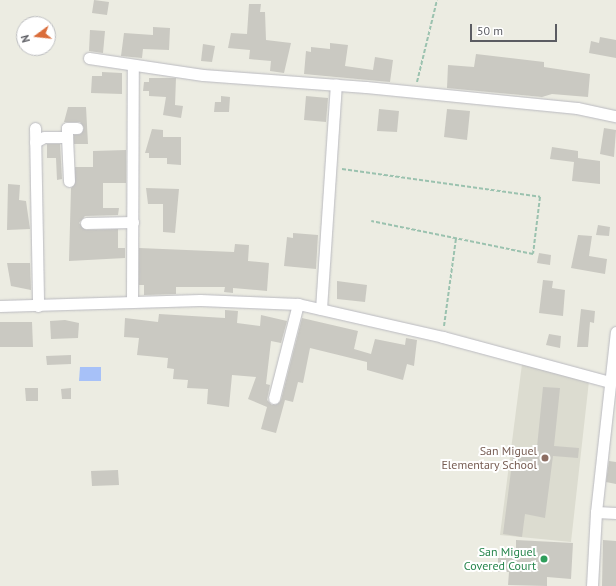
<!DOCTYPE html>
<style>
body{margin:0}
#map{position:relative;width:616px;height:586px;overflow:hidden;background:#ecece2;font-family:"PT Sans",sans-serif}
div>[style]{position:absolute}
.education>*{inset:0;background:#dcdcd0}
.water>*{inset:0;background:#a7c1f8}
.building>*{inset:0;background:#cac9c2}
.path>*{height:2px;margin-top:-1px;transform-origin:0;background:repeating-linear-gradient(90deg,#9bc2af 0 4px,transparent 0 6px)}
.roads{filter:drop-shadow(0 0 1px #babac0) drop-shadow(0 0 1px #babac0)}
.street>*{height:11px;margin:-5.5px;padding:0 5.5px;transform-origin:5.5px;border-radius:5.5px;background:#fff}
.dots>*{width:11px;height:11px;translate:-50% -50%;box-sizing:border-box;border:2px solid #fff;border-radius:50%}
span{translate:-50% -50%;white-space:nowrap;text-align:center;line-height:1.15;-webkit-text-stroke:4px #fff;paint-order:stroke}
.education-label{font-size:12px;color:#785e54}
.right{translate:-100% -50%;text-align:right}
.leisure-label{font-size:12px;color:#27864d}
.north{position:absolute;left:16px;top:16px;width:40px;height:40px;box-sizing:border-box;background:#fff;border:1px solid #bdbec0;border-radius:50%;rotate:255deg;font-size:11px;font-weight:700;line-height:16px;text-align:center;color:#5b5c62}
.north::after{content:'';display:block;margin:auto;width:14px;height:18px;background:#da6d3a;clip-path:polygon(50% 0,100% 100%,50% 72%,0 100%)}
.scale{position:absolute;left:470px;top:24px;width:87px;height:18px;box-sizing:border-box;border:2px solid #5b5c62;border-top:0;padding-left:5px;font-size:12px;line-height:14px;white-space:nowrap;color:#5b5c62;-webkit-text-stroke:3px #fff;paint-order:stroke}
</style>
<div id="map">
<div class="education">
<div style="clip-path:polygon(522px 364px,589px 381px,571px 542px,500px 535px)"></div>
</div>
<div class="water">
<div style="clip-path:polygon(80px 367px,101px 367px,101px 381px,79px 381px)"></div>
</div>
<div class="building">
<div style="clip-path:polygon(94px 0,109px 2px,107px 15px,92px 13px)"></div>
<div style="clip-path:polygon(249px 4px,261px 4px,260px 12px,265px 12px,266px 40px,291px 43px,284px 73px,270px 71px,271px 61px,249px 59px,250px 50px,228px 48px,231px 33px,247px 34px)"></div>
<div style="clip-path:polygon(153px 27px,170px 28px,169px 50px,143px 49px,142px 58px,121px 56px,124px 33px,153px 35px)"></div>
<div style="clip-path:polygon(90px 30px,105px 31px,103px 53px,89px 51px)"></div>
<div style="clip-path:polygon(600px 37px,616px 40px,616px 58px,589px 53px,591px 41px,599px 43px)"></div>
<div style="clip-path:polygon(330px 43px,348px 45px,345px 66px,373px 70px,375px 57px,393px 60px,390px 82px,304px 74px,306px 51px,311px 52px,311px 47px,330px 49px)"></div>
<div style="clip-path:polygon(203px 44px,215px 46px,212px 62px,201px 61px)"></div>
<div style="clip-path:polygon(476px 54px,544px 62px,544px 67px,590px 74px,588px 97px,552px 94px,542px 97px,447px 88px,448px 65px,474px 67px)"></div>
<div style="clip-path:polygon(102px 72px,122px 73px,122px 94px,91px 93px,92px 76px,102px 76px)"></div>
<div style="clip-path:polygon(149px 78px,176px 78px,175px 105px,183px 106px,181px 118px,163px 115px,166px 97px,149px 96px,149px 91px,143px 91px,144px 82px,149px 82px)"></div>
<div style="clip-path:polygon(221px 96px,230px 97px,229px 112px,214px 112px,215px 102px,221px 102px)"></div>
<div style="clip-path:polygon(306px 96px,328px 98px,326px 122px,304px 120px)"></div>
<div style="clip-path:polygon(68px 107px,86px 107px,88px 144px,74px 144px,74px 135px,81px 134px,84px 128px,80px 122px,64px 122px)"></div>
<div style="clip-path:polygon(379px 109px,399px 111px,397px 132px,377px 131px)"></div>
<div style="clip-path:polygon(447px 109px,470px 111px,467px 140px,444px 137px)"></div>
<div style="clip-path:polygon(604px 128px,616px 130px,614px 157px,600px 154px)"></div>
<div style="clip-path:polygon(152px 129px,163px 130px,163px 137px,181px 137px,181px 165px,167px 164px,167px 158px,149px 158px,149px 153px,145px 153px)"></div>
<div style="clip-path:polygon(47px 144px,60px 144px,62px 179px,57px 180px,56px 158px,47px 158px)"></div>
<div style="clip-path:polygon(552px 147px,578px 151px,578px 158px,600px 161px,600px 184px,572px 181px,574px 162px,550px 159px)"></div>
<div style="clip-path:polygon(126px 150px,126px 183px,103px 183px,103px 208px,119px 208px,118px 215px,85px 216px,79px 223px,86px 230px,118px 229px,118px 248px,125px 248px,125px 258px,69px 261px,71px 188px,75px 184px,75px 167px,93px 167px,93px 151px)"></div>
<div style="clip-path:polygon(8px 184px,20px 185px,19px 200px,26px 201px,30px 229px,7px 230px)"></div>
<div style="clip-path:polygon(146px 188px,179px 189px,175px 233px,163px 232px,163px 204px,148px 204px)"></div>
<div style="clip-path:polygon(598px 225px,610px 227px,609px 236px,596px 235px)"></div>
<div style="clip-path:polygon(293px 233px,318px 235px,316px 269px,284px 266px,287px 237px,293px 238px)"></div>
<div style="clip-path:polygon(578px 235px,592px 236px,589px 256px,607px 259px,605px 274px,571px 268px)"></div>
<div style="clip-path:polygon(235px 244px,249px 245px,248px 261px,269px 263px,267px 291px,233px 288px,233px 293px,224px 292px,225px 287px,176px 287px,176px 294px,144px 295px,144px 285px,139px 285px,139px 248px,234px 252px)"></div>
<div style="clip-path:polygon(539px 253px,551px 255px,550px 265px,537px 263px)"></div>
<div style="clip-path:polygon(7px 263px,30px 263px,31px 290px,11px 286px)"></div>
<div style="clip-path:polygon(543px 280px,553px 281px,552px 288px,565px 290px,563px 316px,539px 313px)"></div>
<div style="clip-path:polygon(337px 281px,367px 285px,365px 302px,337px 299px)"></div>
<div style="clip-path:polygon(581px 309px,595px 311px,594px 323px,590px 322px,588px 347px,577px 347px)"></div>
<div style="clip-path:polygon(225px 310px,238px 311px,237px 323px,260px 326px,261px 315px,287px 321px,281px 343px,271px 341px,266px 384px,270px 385px,267px 400px,272px 405px,281px 400px,302px 318px,358px 331px,354px 349px,371px 354px,375px 339px,405px 345px,406px 338px,417px 340px,414px 366px,407px 364px,403px 380px,367px 370px,367px 362px,310px 348px,303px 383px,298px 382px,293px 402px,285px 400px,276px 433px,261px 429px,267px 407px,248px 399px,256px 377px,232px 375px,229px 407px,207px 404px,208px 389px,187px 388px,188px 380px,173px 379px,174px 369px,167px 368px,168px 358px,137px 355px,139px 338px,124px 337px,125px 318px,158px 322px,159px 314px,225px 318px)"></div>
<div style="clip-path:polygon(65px 320px,79px 323px,78px 338px,51px 339px,50px 321px)"></div>
<div style="clip-path:polygon(0 322px,32px 322px,33px 347px,0 347px)"></div>
<div style="clip-path:polygon(549px 334px,561px 336px,560px 348px,546px 345px)"></div>
<div style="clip-path:polygon(71px 355px,71px 364px,47px 365px,46px 356px)"></div>
<div style="clip-path:polygon(543px 387px,560px 388px,554px 446px,579px 448px,578px 458px,553px 456px,545px 518px,525px 514px,522px 537px,503px 534px,513px 455px,536px 457px)"></div>
<div style="clip-path:polygon(25px 388px,38px 388px,38px 401px,26px 401px)"></div>
<div style="clip-path:polygon(71px 388px,71px 399px,62px 399px,61px 389px)"></div>
<div style="clip-path:polygon(609px 461px,616px 462px,616px 484px,606px 482px)"></div>
<div style="clip-path:polygon(118px 470px,119px 485px,92px 486px,91px 471px)"></div>
<div style="clip-path:polygon(516px 540px,573px 543px,571px 579px,547px 577px,547px 586px,508px 585px,509px 572px,498px 572px,498px 558px,516px 558px)"></div>
<div style="clip-path:polygon(603px 540px,616px 541px,616px 586px,602px 586px)"></div>
</div>
<div class="path">
<div style="left:417px;top:82px;width:84px;rotate:-76.3deg"></div>
<div style="left:342px;top:169px;width:200px;rotate:8deg"></div>
<div style="left:540px;top:197px;width:57px;rotate:97deg"></div>
<div style="left:533px;top:254px;width:165px;rotate:-168.5deg"></div>
<div style="left:444px;top:326px;width:89px;rotate:-82.2deg"></div>
</div>
<div class="roads">
<div class="street">
<div style="left:89px;top:58px;width:115px;rotate:8.5deg"></div>
<div style="left:203px;top:75px;width:163px;rotate:4.2deg"></div>
<div style="left:366px;top:87px;width:212px;rotate:5.7deg"></div>
<div style="left:577px;top:108px;width:40px;rotate:12deg"></div>
<div style="left:35px;top:128px;width:178px;rotate:89deg"></div>
<div style="left:67px;top:137px;width:44px;rotate:87.4deg"></div>
<div style="left:35px;top:142px;width:10px;rotate:-29deg"></div>
<div style="left:44px;top:137px;width:23px"></div>
<div style="left:67px;top:137px;width:9px;rotate:-90deg"></div>
<div style="left:67px;top:128px;width:10px"></div>
<div style="left:86px;top:223px;width:47px;rotate:-1.2deg"></div>
<div style="left:132px;top:302px;width:237px;rotate:-89.8deg"></div>
<div style="left:0;top:306px;width:200px;rotate:-1.7deg"></div>
<div style="left:200px;top:300px;width:98px;rotate:2.3deg"></div>
<div style="left:298px;top:304px;width:149px;rotate:12.8deg"></div>
<div style="left:443px;top:337px;width:173px;rotate:15.1deg"></div>
<div style="left:321px;top:309px;width:225px;rotate:-86.2deg"></div>
<div style="left:274px;top:398px;width:97px;rotate:-75.7deg"></div>
<div style="left:596px;top:512px;width:20px;rotate:3deg"></div>
<div style="left:592px;top:586px;width:74px;rotate:-86.9deg"></div>
<div style="left:596px;top:512px;width:181px;rotate:-83.7deg"></div>
</div>
</div>
<div class="dots">
<div style="left:545px;top:458px;background:#8d6e63"></div>
<div style="left:544px;top:559px;background:#2e9e5b"></div>
</div>
<div class="education-label">
<span class="right" style="left:537px;top:458px">San Miguel<br>Elementary School</span>
</div>
<div class="leisure-label">
<span class="right" style="left:536px;top:559px">San Miguel<br>Covered Court</span>
</div>
<div class="north">N</div>
<div class="scale">50 m</div>
</div>
